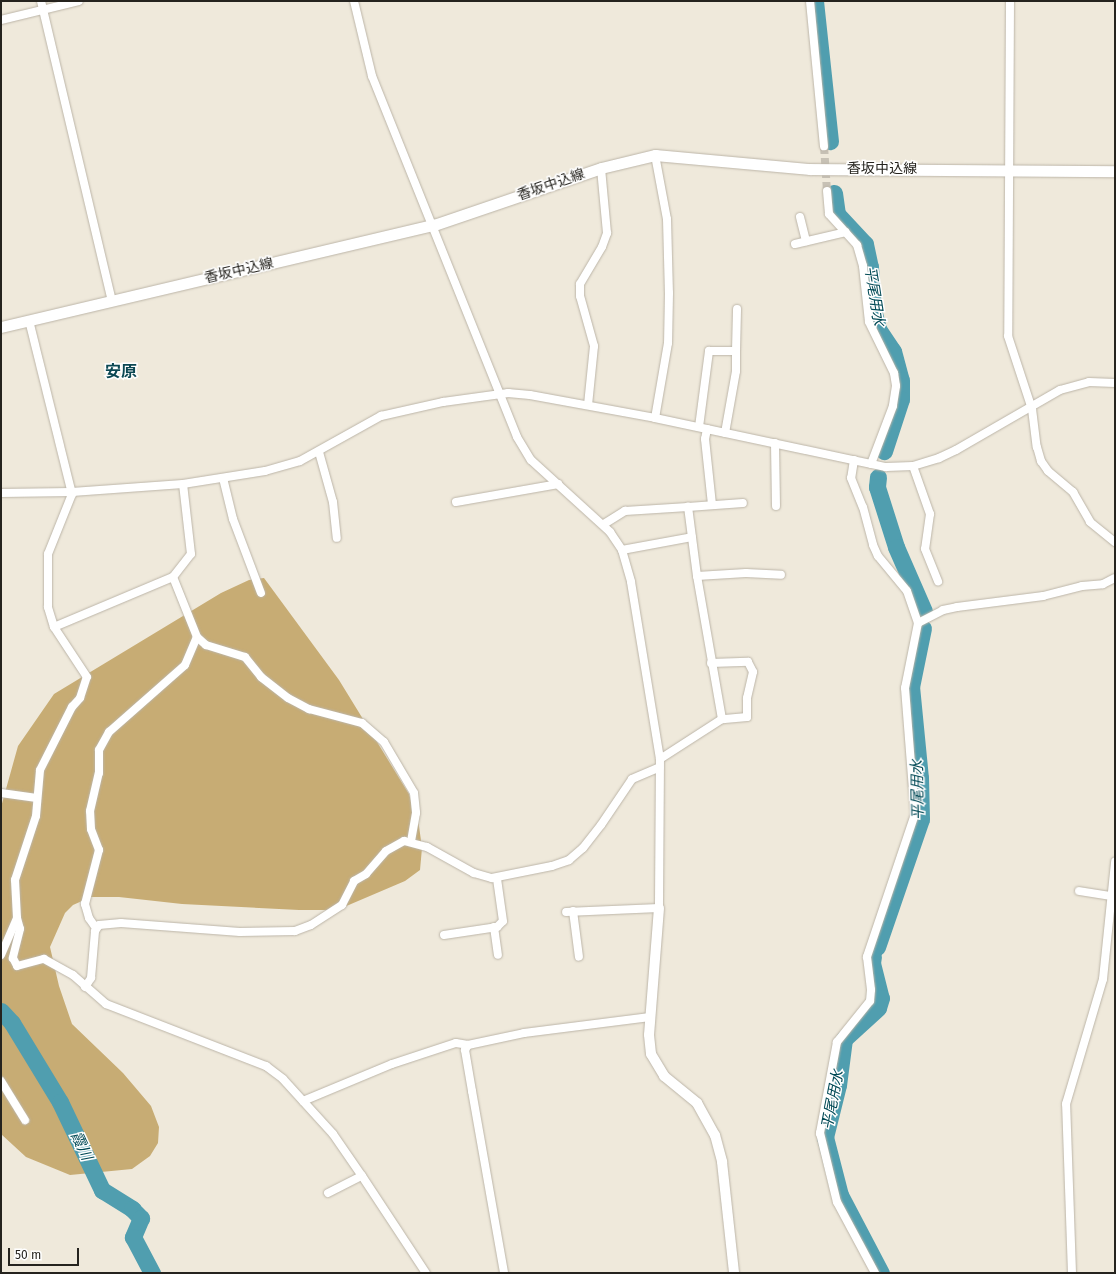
<!DOCTYPE html>
<meta charset="utf-8">
<style>
body{margin:0}
#map{position:relative;width:1116px;height:1274px;overflow:hidden;background:#efe9db;font-family:"Fira Sans","Noto Sans JP",sans-serif}
div>[style]{position:absolute}
.forest>*{inset:0;background:#c7ac74}
.river>*{height:17px;margin:-8.5px;padding:0 8.5px;transform-origin:8.5px;border-radius:8.5px;background:#509eaf}
.minor-tunnel>*{height:8px;margin-top:-4px;transform-origin:0;background:repeating-linear-gradient(90deg,#c7c1b5 0 8px,transparent 0 12px)}
.roads{filter:drop-shadow(0 0 1px #bcb5a8) drop-shadow(0 0 1px #bcb5a8)}
.minor>*{height:8px;margin:-4px;padding:0 4px;transform-origin:4px;border-radius:4px;background:#fff}
.tertiary>*{height:10px;margin:-5px;padding:0 5px;transform-origin:5px;border-radius:5px;background:#fff}
.secondary>*{height:11px;margin:-5.5px;padding:0 5.5px;transform-origin:5.5px;border-radius:5.5px;background:#fff}
span{translate:-50% -50%;white-space:nowrap;text-align:center;line-height:1.15;-webkit-text-stroke:3px #fff;paint-order:stroke}
.street-label{font-size:14px;color:#25231e}
.water-label{font-size:15px;color:#004955;font-style:italic}
.quarter-label{font-size:16px;color:#0c4853;font-weight:700}
.frame{position:absolute;inset:0;border:2px solid #25231e;pointer-events:none}
.scale{position:absolute;left:8px;top:1248px;width:71px;height:18px;box-sizing:border-box;border:2px solid #25231e;border-top:0;padding-left:5px;font-size:12px;line-height:14px;white-space:nowrap;color:#25231e;-webkit-text-stroke:3px #fff;paint-order:stroke}
</style>
<div id="map">
<div class="forest">
<div style="clip-path:polygon(264px 578px,339px 680px,409px 794px,419px 826px,422px 848px,420px 870px,405px 881px,337px 910px,299px 910px,182px 904px,119px 897px,91px 897px,73px 905px,65px 913px,50px 947px,59px 986px,72px 1024px,123px 1073px,151px 1106px,159px 1127px,158px 1143px,150px 1156px,132px 1169px,70px 1175px,26px 1157px,1px 1134px,1px 807px,18px 746px,54px 694px,221px 593px,249px 580px)"></div>
</div>
<div class="river">
<div style="left:815px;top:1px;width:141px;rotate:83.9deg"></div>
<div style="left:834px;top:193px;width:21px;rotate:82deg"></div>
<div style="left:837px;top:214px;width:41px;rotate:47deg"></div>
<div style="left:865px;top:244px;width:24px;rotate:78deg"></div>
<div style="left:870px;top:267px;width:42px;rotate:85.9deg"></div>
<div style="left:873px;top:309px;width:21px;rotate:76deg"></div>
<div style="left:878px;top:329px;width:27px;rotate:56deg"></div>
<div style="left:893px;top:351px;width:30px;rotate:75deg"></div>
<div style="left:901px;top:380px;width:19px;rotate:90deg"></div>
<div style="left:901px;top:399px;width:55px;rotate:108.1deg"></div>
<div style="left:878px;top:477px;width:10px;rotate:96deg"></div>
<div style="left:877px;top:487px;width:63px;rotate:72.4deg"></div>
<div style="left:896px;top:547px;width:70px;rotate:66.4deg"></div>
<div style="left:877px;top:947px;width:135px;rotate:-71deg"></div>
<div style="left:921px;top:819px;width:41px;rotate:-91.4deg"></div>
<div style="left:920px;top:778px;width:91px;rotate:-95.6deg"></div>
<div style="left:911px;top:687px;width:60px;rotate:-78.5deg"></div>
<div style="left:873px;top:956px;width:7px;rotate:98deg"></div>
<div style="left:872px;top:963px;width:36px;rotate:76deg"></div>
<div style="left:881px;top:998px;width:10px;rotate:107deg"></div>
<div style="left:878px;top:1008px;width:46px;rotate:137.6deg"></div>
<div style="left:844px;top:1039px;width:46px;rotate:97.4deg"></div>
<div style="left:838px;top:1085px;width:54px;rotate:104deg"></div>
<div style="left:825px;top:1137px;width:60px;rotate:75.5deg"></div>
<div style="left:840px;top:1195px;width:88px;rotate:62.3deg"></div>
<div style="left:1px;top:1011px;width:16px;rotate:47deg"></div>
<div style="left:12px;top:1023px;width:92px;rotate:58.7deg"></div>
<div style="left:60px;top:1102px;width:98px;rotate:64.5deg"></div>
<div style="left:102px;top:1190px;width:36px;rotate:32deg"></div>
<div style="left:132px;top:1209px;width:13px;rotate:45deg"></div>
<div style="left:141px;top:1218px;width:21px;rotate:113deg"></div>
<div style="left:133px;top:1237px;width:41px;rotate:62.2deg"></div>
</div>
<div class="minor-tunnel">
<div style="left:824px;top:146px;width:45px;rotate:86.2deg"></div>
</div>
<div class="roads">
<div class="minor">
<div style="left:41px;top:1px;width:308px;rotate:76.7deg"></div>
<div style="left:354px;top:1px;width:77px;rotate:76.5deg"></div>
<div style="left:372px;top:76px;width:389px;rotate:68.1deg"></div>
<div style="left:517px;top:437px;width:27px;rotate:59deg"></div>
<div style="left:531px;top:460px;width:107px;rotate:42.3deg"></div>
<div style="left:610px;top:532px;width:22px;rotate:56deg"></div>
<div style="left:622px;top:550px;width:33px;rotate:74deg"></div>
<div style="left:631px;top:582px;width:179px;rotate:80.7deg"></div>
<div style="left:660px;top:759px;width:149px;rotate:90.4deg"></div>
<div style="left:659px;top:908px;width:93px;rotate:177.5deg"></div>
<div style="left:810px;top:1px;width:146px;rotate:84.5deg"></div>
<div style="left:1010px;top:1px;width:335px;rotate:90.3deg"></div>
<div style="left:1008px;top:336px;width:77px;rotate:71.8deg"></div>
<div style="left:1032px;top:409px;width:38px;rotate:83deg"></div>
<div style="left:1037px;top:447px;width:15px;rotate:74deg"></div>
<div style="left:1041px;top:461px;width:12px;rotate:55deg"></div>
<div style="left:1048px;top:471px;width:33px;rotate:40deg"></div>
<div style="left:1073px;top:492px;width:34px;rotate:60deg"></div>
<div style="left:1090px;top:522px;width:32px;rotate:39deg"></div>
<div style="left:1px;top:20px;width:80px;rotate:-13.7deg"></div>
<div style="left:655px;top:155px;width:65px;rotate:79.4deg"></div>
<div style="left:667px;top:219px;width:74px;rotate:88.5deg"></div>
<div style="left:669px;top:293px;width:50px;rotate:91.1deg"></div>
<div style="left:668px;top:343px;width:76px;rotate:99.8deg"></div>
<div style="left:827px;top:191px;width:23px;rotate:85deg"></div>
<div style="left:829px;top:214px;width:42px;rotate:47.9deg"></div>
<div style="left:857px;top:245px;width:22px;rotate:74deg"></div>
<div style="left:863px;top:266px;width:56px;rotate:83.9deg"></div>
<div style="left:869px;top:322px;width:57px;rotate:63.9deg"></div>
<div style="left:894px;top:373px;width:13px;rotate:81deg"></div>
<div style="left:896px;top:386px;width:20px;rotate:99deg"></div>
<div style="left:893px;top:406px;width:62px;rotate:110.8deg"></div>
<div style="left:800px;top:217px;width:25px;rotate:76deg"></div>
<div style="left:795px;top:244px;width:52px;rotate:-13.2deg"></div>
<div style="left:588px;top:405px;width:59px;rotate:-84.2deg"></div>
<div style="left:594px;top:346px;width:52px;rotate:-105.6deg"></div>
<div style="left:580px;top:296px;width:12px;rotate:-90deg"></div>
<div style="left:580px;top:284px;width:43px;rotate:-59.3deg"></div>
<div style="left:602px;top:247px;width:15px;rotate:-70deg"></div>
<div style="left:607px;top:233px;width:65px;rotate:-95.3deg"></div>
<div style="left:699px;top:427px;width:77px;rotate:-82.5deg"></div>
<div style="left:709px;top:351px;width:27px"></div>
<div style="left:736px;top:351px;width:42px;rotate:-88.6deg"></div>
<div style="left:707px;top:429px;width:10px;rotate:101deg"></div>
<div style="left:705px;top:439px;width:66px;rotate:83.9deg"></div>
<div style="left:725px;top:433px;width:63px;rotate:-79.9deg"></div>
<div style="left:736px;top:371px;width:20px;rotate:-90deg"></div>
<div style="left:775px;top:443px;width:63px;rotate:89.1deg"></div>
<div style="left:319px;top:452px;width:52px;rotate:74.4deg"></div>
<div style="left:333px;top:502px;width:36px;rotate:84deg"></div>
<div style="left:854px;top:460px;width:18px;rotate:99deg"></div>
<div style="left:851px;top:478px;width:31px;rotate:68deg"></div>
<div style="left:863px;top:507px;width:39px;rotate:75deg"></div>
<div style="left:873px;top:545px;width:12px;rotate:66deg"></div>
<div style="left:878px;top:556px;width:45px;rotate:50.4deg"></div>
<div style="left:907px;top:591px;width:34px;rotate:71deg"></div>
<div style="left:918px;top:623px;width:66px;rotate:101.3deg"></div>
<div style="left:905px;top:688px;width:126px;rotate:85.5deg"></div>
<div style="left:915px;top:814px;width:151px;rotate:108.6deg"></div>
<div style="left:867px;top:957px;width:33px;rotate:83deg"></div>
<div style="left:871px;top:990px;width:11px;rotate:95deg"></div>
<div style="left:870px;top:1001px;width:53px;rotate:128.8deg"></div>
<div style="left:837px;top:1042px;width:93px;rotate:100.6deg"></div>
<div style="left:820px;top:1133px;width:71px;rotate:76.2deg"></div>
<div style="left:837px;top:1202px;width:81px;rotate:61.8deg"></div>
<div style="left:913px;top:466px;width:51px;rotate:70.5deg"></div>
<div style="left:930px;top:514px;width:35px;rotate:98deg"></div>
<div style="left:925px;top:549px;width:35px;rotate:68deg"></div>
<div style="left:223px;top:478px;width:42px;rotate:76.3deg"></div>
<div style="left:233px;top:519px;width:79px;rotate:69.3deg"></div>
<div style="left:1px;top:493px;width:71px;rotate:-0.8deg"></div>
<div style="left:72px;top:492px;width:111px;rotate:-4.1deg"></div>
<div style="left:183px;top:484px;width:83px;rotate:-9deg"></div>
<div style="left:265px;top:471px;width:36px;rotate:-16deg"></div>
<div style="left:300px;top:461px;width:93px;rotate:-29.1deg"></div>
<div style="left:381px;top:416px;width:64px;rotate:-12.7deg"></div>
<div style="left:443px;top:402px;width:66px;rotate:-7.9deg"></div>
<div style="left:508px;top:393px;width:22px;rotate:5deg"></div>
<div style="left:530px;top:395px;width:127px;rotate:10.4deg"></div>
<div style="left:655px;top:418px;width:236px;rotate:12deg"></div>
<div style="left:886px;top:467px;width:27px;rotate:-2deg"></div>
<div style="left:913px;top:466px;width:27px;rotate:-17deg"></div>
<div style="left:939px;top:458px;width:19px;rotate:-25deg"></div>
<div style="left:956px;top:450px;width:120px;rotate:-30deg"></div>
<div style="left:1060px;top:390px;width:30px;rotate:-15deg"></div>
<div style="left:1089px;top:382px;width:26px;rotate:2deg"></div>
<div style="left:456px;top:502px;width:104px;rotate:-10deg"></div>
<div style="left:604px;top:524px;width:25px;rotate:-32deg"></div>
<div style="left:625px;top:511px;width:63px;rotate:-3.6deg"></div>
<div style="left:622px;top:550px;width:71px;rotate:-10.5deg"></div>
<div style="left:697px;top:576px;width:49px;rotate:-3.5deg"></div>
<div style="left:746px;top:573px;width:35px;rotate:3deg"></div>
<div style="left:173px;top:577px;width:65px;rotate:68.2deg"></div>
<div style="left:197px;top:637px;width:12px;rotate:42deg"></div>
<div style="left:206px;top:645px;width:41px;rotate:17.1deg"></div>
<div style="left:245px;top:657px;width:26px;rotate:51deg"></div>
<div style="left:261px;top:677px;width:34px;rotate:38deg"></div>
<div style="left:288px;top:698px;width:24px;rotate:28deg"></div>
<div style="left:309px;top:709px;width:55px;rotate:14.8deg"></div>
<div style="left:362px;top:723px;width:29px;rotate:41deg"></div>
<div style="left:384px;top:742px;width:59px;rotate:59.5deg"></div>
<div style="left:414px;top:793px;width:20px;rotate:84deg"></div>
<div style="left:416px;top:813px;width:28px;rotate:100deg"></div>
<div style="left:918px;top:623px;width:28px;rotate:-27deg"></div>
<div style="left:943px;top:610px;width:14px;rotate:-12deg"></div>
<div style="left:957px;top:607px;width:87px;rotate:-7.3deg"></div>
<div style="left:1043px;top:596px;width:40px;rotate:-14.4deg"></div>
<div style="left:1082px;top:586px;width:21px;rotate:-5deg"></div>
<div style="left:1103px;top:584px;width:13px;rotate:-27deg"></div>
<div style="left:54px;top:627px;width:129px;rotate:-22.8deg"></div>
<div style="left:173px;top:577px;width:29px;rotate:-52deg"></div>
<div style="left:191px;top:554px;width:70px;rotate:-96.5deg"></div>
<div style="left:711px;top:663px;width:37px;rotate:-2deg"></div>
<div style="left:748px;top:662px;width:11px;rotate:63deg"></div>
<div style="left:753px;top:672px;width:27px;rotate:103deg"></div>
<div style="left:747px;top:698px;width:19px;rotate:90deg"></div>
<div style="left:747px;top:717px;width:25px;rotate:175deg"></div>
<div style="left:660px;top:759px;width:74px;rotate:-32.8deg"></div>
<div style="left:722px;top:719px;width:145px;rotate:-99.9deg"></div>
<div style="left:697px;top:576px;width:70px;rotate:-97.4deg"></div>
<div style="left:688px;top:507px;width:55px;rotate:-4.2deg"></div>
<div style="left:1px;top:793px;width:36px;rotate:8deg"></div>
<div style="left:1079px;top:891px;width:32px;rotate:9deg"></div>
<div style="left:573px;top:911px;width:46px;rotate:82.6deg"></div>
<div style="left:17px;top:918px;width:11px;rotate:75deg"></div>
<div style="left:20px;top:929px;width:30px;rotate:104deg"></div>
<div style="left:13px;top:958px;width:9px;rotate:63deg"></div>
<div style="left:17px;top:966px;width:28px;rotate:-15deg"></div>
<div style="left:44px;top:959px;width:33px;rotate:29deg"></div>
<div style="left:73px;top:975px;width:44px;rotate:41.3deg"></div>
<div style="left:106px;top:1004px;width:172px;rotate:21.2deg"></div>
<div style="left:266px;top:1066px;width:21px;rotate:37deg"></div>
<div style="left:283px;top:1079px;width:74px;rotate:47.7deg"></div>
<div style="left:333px;top:1134px;width:51px;rotate:55.4deg"></div>
<div style="left:494px;top:927px;width:28px;rotate:82deg"></div>
<div style="left:96px;top:928px;width:12px;rotate:-125deg"></div>
<div style="left:89px;top:918px;width:15px;rotate:-106deg"></div>
<div style="left:85px;top:904px;width:56px;rotate:-75.5deg"></div>
<div style="left:99px;top:850px;width:22px;rotate:-111deg"></div>
<div style="left:91px;top:829px;width:18px;rotate:-93deg"></div>
<div style="left:90px;top:811px;width:39px;rotate:-77deg"></div>
<div style="left:99px;top:773px;width:23px;rotate:-90deg"></div>
<div style="left:99px;top:750px;width:21px;rotate:-61deg"></div>
<div style="left:109px;top:732px;width:101px;rotate:-41.4deg"></div>
<div style="left:185px;top:665px;width:30px;rotate:-67deg"></div>
<div style="left:444px;top:935px;width:54px;rotate:-8.6deg"></div>
<div style="left:497px;top:927px;width:8px;rotate:-45deg"></div>
<div style="left:503px;top:921px;width:42px;rotate:-98.1deg"></div>
<div style="left:1px;top:955px;width:40px;rotate:-66.6deg"></div>
<div style="left:17px;top:918px;width:38px;rotate:-93deg"></div>
<div style="left:15px;top:880px;width:67px;rotate:-71.8deg"></div>
<div style="left:36px;top:816px;width:46px;rotate:-85deg"></div>
<div style="left:40px;top:770px;width:71px;rotate:-63.1deg"></div>
<div style="left:72px;top:707px;width:12px;rotate:-48deg"></div>
<div style="left:80px;top:698px;width:22px;rotate:-72deg"></div>
<div style="left:87px;top:677px;width:60px;rotate:-123.4deg"></div>
<div style="left:54px;top:627px;width:21px;rotate:-107deg"></div>
<div style="left:48px;top:607px;width:53px;rotate:-90deg"></div>
<div style="left:48px;top:554px;width:65px;rotate:-68.2deg"></div>
<div style="left:72px;top:494px;width:179px;rotate:-103.9deg"></div>
<div style="left:85px;top:987px;width:11px;rotate:-56deg"></div>
<div style="left:91px;top:978px;width:47px;rotate:-85.1deg"></div>
<div style="left:95px;top:931px;width:7px;rotate:-56deg"></div>
<div style="left:99px;top:925px;width:22px;rotate:-5deg"></div>
<div style="left:121px;top:923px;width:119px;rotate:4.3deg"></div>
<div style="left:240px;top:932px;width:55px;rotate:-1deg"></div>
<div style="left:295px;top:931px;width:17px;rotate:-21deg"></div>
<div style="left:311px;top:925px;width:37px;rotate:-33deg"></div>
<div style="left:342px;top:905px;width:27px;rotate:-63deg"></div>
<div style="left:354px;top:881px;width:14px;rotate:-30deg"></div>
<div style="left:366px;top:874px;width:30px;rotate:-49deg"></div>
<div style="left:386px;top:851px;width:21px;rotate:-29deg"></div>
<div style="left:404px;top:841px;width:24px;rotate:15deg"></div>
<div style="left:427px;top:847px;width:54px;rotate:29deg"></div>
<div style="left:474px;top:873px;width:19px;rotate:16deg"></div>
<div style="left:492px;top:878px;width:61px;rotate:-11.3deg"></div>
<div style="left:552px;top:866px;width:18px;rotate:-19deg"></div>
<div style="left:569px;top:860px;width:18px;rotate:-41deg"></div>
<div style="left:583px;top:848px;width:29px;rotate:-52deg"></div>
<div style="left:601px;top:825px;width:55px;rotate:-56deg"></div>
<div style="left:632px;top:779px;width:30px;rotate:-23deg"></div>
<div style="left:468px;top:1045px;width:6px;rotate:121deg"></div>
<div style="left:465px;top:1050px;width:42px;rotate:80.3deg"></div>
<div style="left:472px;top:1091px;width:185px;rotate:80deg"></div>
<div style="left:1px;top:1081px;width:46px;rotate:58.4deg"></div>
<div style="left:303px;top:1101px;width:96px;rotate:-22.6deg"></div>
<div style="left:392px;top:1064px;width:67px;rotate:-18.2deg"></div>
<div style="left:456px;top:1043px;width:12px;rotate:9deg"></div>
<div style="left:468px;top:1045px;width:57px;rotate:-12.1deg"></div>
<div style="left:524px;top:1033px;width:127px;rotate:-7.2deg"></div>
<div style="left:328px;top:1193px;width:38px;rotate:-27deg"></div>
<div style="left:362px;top:1176px;width:116px;rotate:56.6deg"></div>
<div style="left:1072px;top:1273px;width:169px;rotate:-92deg"></div>
<div style="left:1066px;top:1104px;width:130px;rotate:-73.5deg"></div>
<div style="left:1103px;top:979px;width:118px;rotate:-84.1deg"></div>
</div>
<div class="tertiary">
<div style="left:659px;top:908px;width:127px;rotate:94.5deg"></div>
<div style="left:649px;top:1035px;width:19px;rotate:84deg"></div>
<div style="left:651px;top:1054px;width:26px;rotate:59deg"></div>
<div style="left:664px;top:1076px;width:43px;rotate:39.3deg"></div>
<div style="left:697px;top:1103px;width:37px;rotate:61deg"></div>
<div style="left:715px;top:1135px;width:28px;rotate:75deg"></div>
<div style="left:722px;top:1162px;width:112px;rotate:83.8deg"></div>
</div>
<div class="secondary">
<div style="left:1px;top:327px;width:445px;rotate:-13.3deg"></div>
<div style="left:434px;top:225px;width:176px;rotate:-18.8deg"></div>
<div style="left:601px;top:168px;width:56px;rotate:-13.5deg"></div>
<div style="left:655px;top:155px;width:156px;rotate:5.2deg"></div>
<div style="left:810px;top:169px;width:305px;rotate:0.4deg"></div>
</div>
</div>
<div class="street-label">
<span style="left:882px;top:169px">香坂中込線</span>
<span style="left:551px;top:185px;rotate:-19deg">香坂中込線</span>
<span style="left:239px;top:271px;rotate:-13deg">香坂中込線</span>
</div>
<div class="water-label">
<span style="left:874px;top:296px;rotate:81deg">平尾用水</span>
<span style="left:918px;top:790px;rotate:-91deg">平尾用水</span>
<span style="left:833px;top:1100px;rotate:-79deg">平尾用水</span>
<span style="left:81px;top:1146px;rotate:65deg">霞川</span>
</div>
<div class="quarter-label">
<span style="left:121px;top:372px">安原</span>
</div>
<div class="frame"></div>
<div class="scale">50 m</div>
</div>
